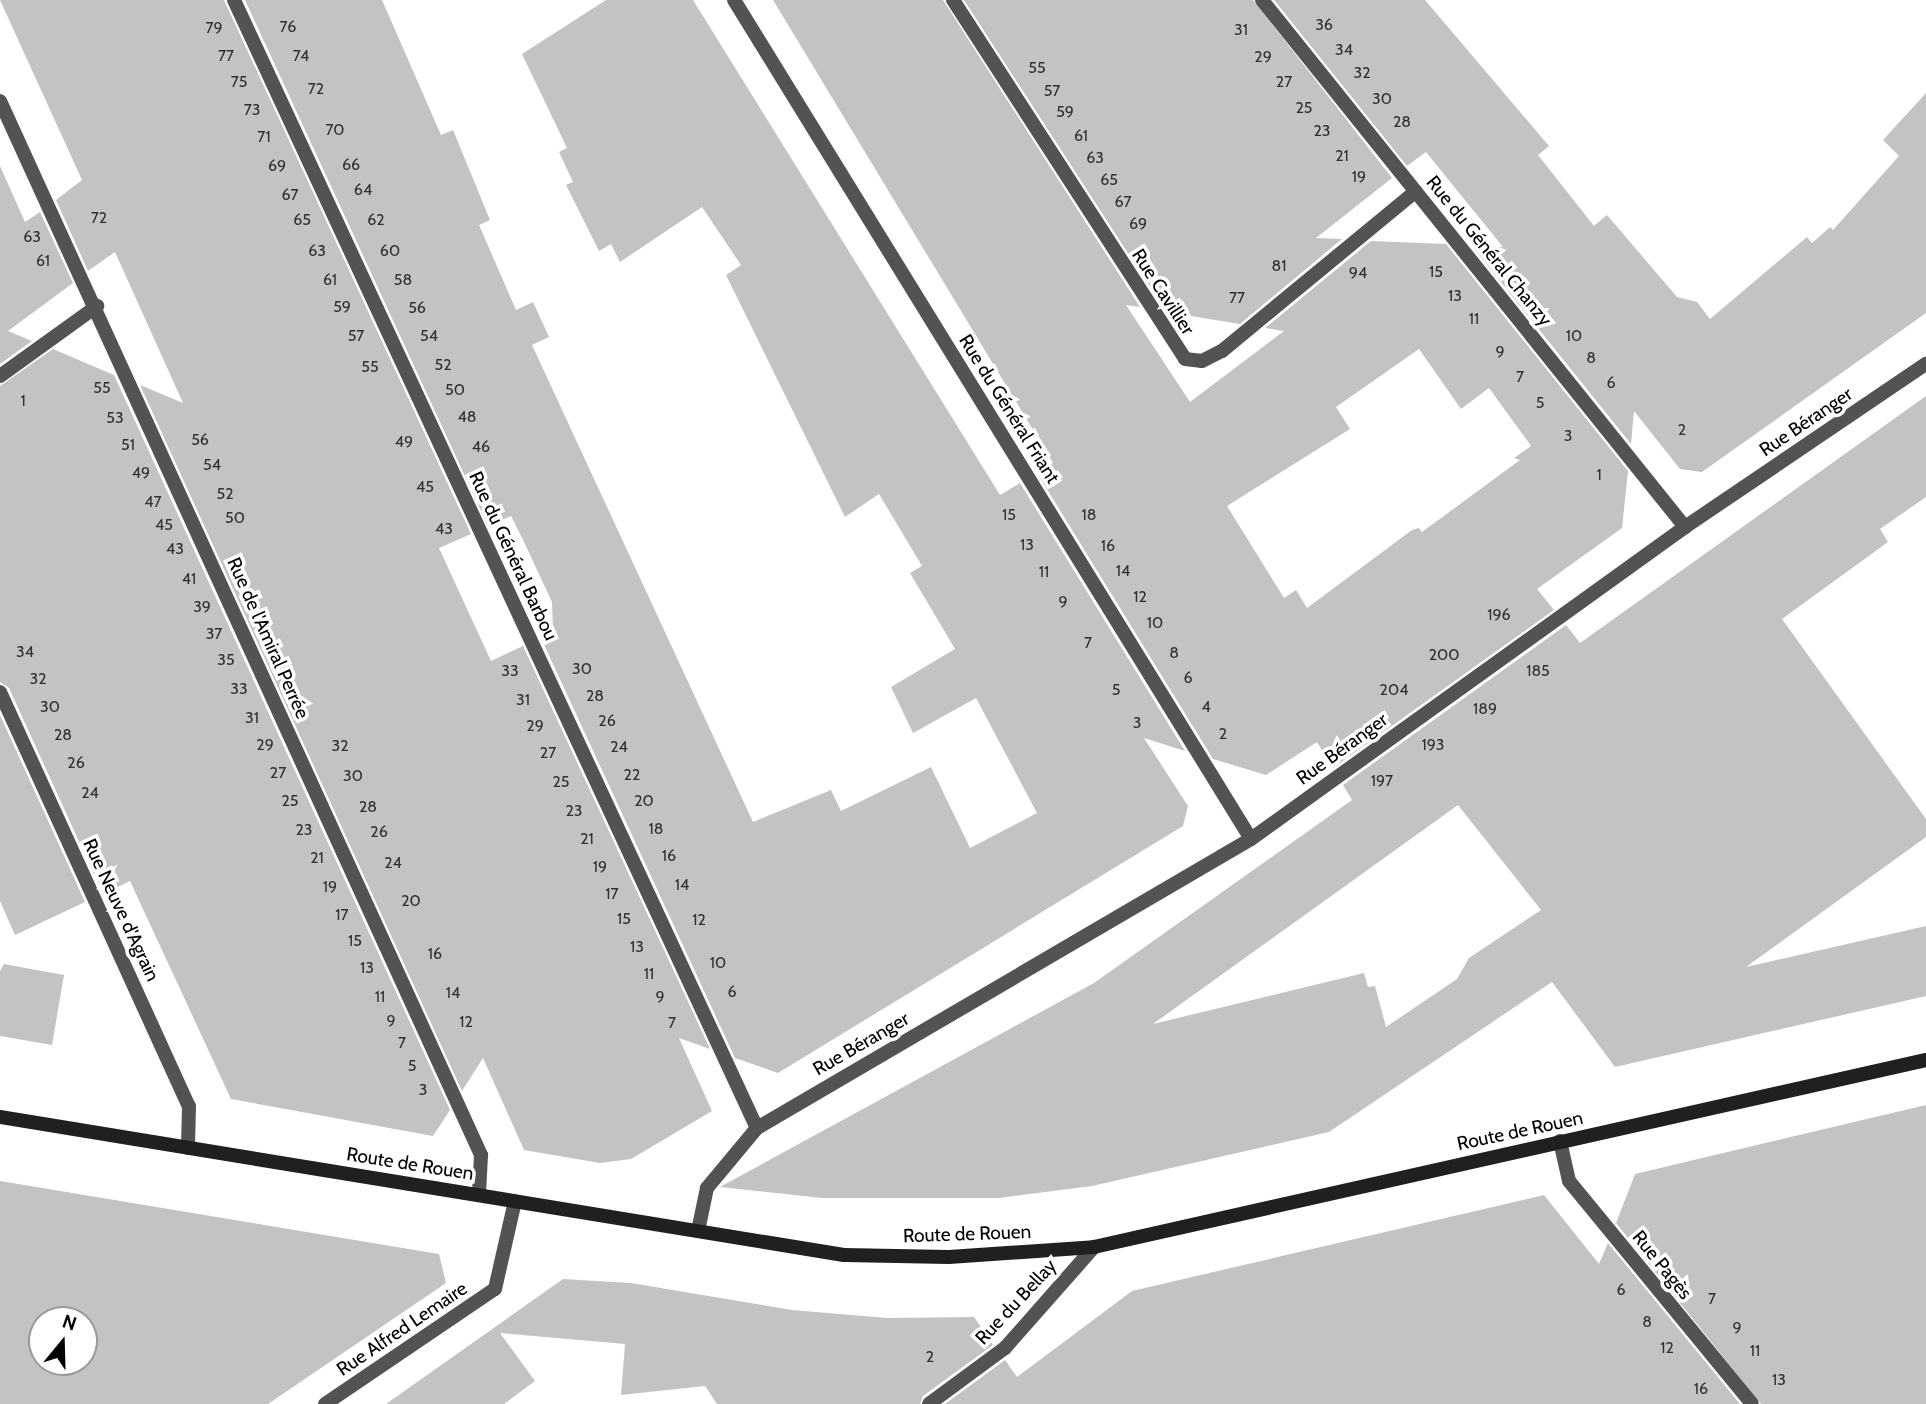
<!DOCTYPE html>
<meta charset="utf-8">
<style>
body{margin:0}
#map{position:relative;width:1926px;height:1404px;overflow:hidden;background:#fff;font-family:Cabin,sans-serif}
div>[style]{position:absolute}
.building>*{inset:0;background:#c3c3c3}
.street>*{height:14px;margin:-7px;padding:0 7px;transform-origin:7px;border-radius:7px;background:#535353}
.secondary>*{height:14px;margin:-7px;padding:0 7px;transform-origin:7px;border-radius:7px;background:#202020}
span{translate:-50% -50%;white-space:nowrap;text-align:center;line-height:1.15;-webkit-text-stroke:7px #fff;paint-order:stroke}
.number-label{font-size:16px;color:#313131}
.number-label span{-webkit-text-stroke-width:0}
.street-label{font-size:19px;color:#000}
.north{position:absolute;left:28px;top:1306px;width:70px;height:70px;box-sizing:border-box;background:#fff;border:2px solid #999;border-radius:50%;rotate:19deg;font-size:19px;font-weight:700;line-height:28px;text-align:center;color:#000}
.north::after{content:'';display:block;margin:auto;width:24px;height:32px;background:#000;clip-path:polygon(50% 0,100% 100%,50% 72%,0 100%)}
</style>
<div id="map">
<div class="building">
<div style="clip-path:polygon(0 0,224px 0,471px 534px,439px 548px,491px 661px,523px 646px,710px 1049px,679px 1038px,712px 1111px,631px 1159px,600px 1163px,524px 1150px,483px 1058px,462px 1091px,140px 385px,183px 403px,115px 252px,88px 271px,56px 200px,82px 180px)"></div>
<div style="clip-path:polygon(245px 0,382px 0,441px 135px,453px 130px,490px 220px,479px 225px,516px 310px,533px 302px,549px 337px,532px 345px,753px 822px,831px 790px,841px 811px,931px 767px,970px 848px,1037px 813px,976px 698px,913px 733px,891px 687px,955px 649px,910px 573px,922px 566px,879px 494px,845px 517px,726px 275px,741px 265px,702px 207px,620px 262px,611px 244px,599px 251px,566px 185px,573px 182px,559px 152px,567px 148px,522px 54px,606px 0,693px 0,1000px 495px,1020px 483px,1185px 751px,1144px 738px,1188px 806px,1183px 826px,778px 1073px,735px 1058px,541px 638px,553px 633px,552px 602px,525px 544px,511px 516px,488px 526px)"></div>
<div style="clip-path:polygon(evenodd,773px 0,943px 0,1140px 307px,1126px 305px,1190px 402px,1284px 331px,1265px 328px,1371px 241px,1446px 244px,1628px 471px,1622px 528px,1537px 589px,1554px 610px,1333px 768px,1317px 742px,1266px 775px,1213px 759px,1037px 473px,1053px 463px,773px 0,1419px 349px,1461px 409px,1489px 388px,1531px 446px,1514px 458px,1520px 460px,1422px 532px,1419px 528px,1412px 530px,1307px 608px,1296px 590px,1284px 598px,1227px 506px,1350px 429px,1336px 407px,1419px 349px)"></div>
<div style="clip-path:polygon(964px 0,1253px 0,1392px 178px,1316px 238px,1342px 239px,1240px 324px,1166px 312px)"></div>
<div style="clip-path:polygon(1274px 0,1425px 0,1549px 146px,1538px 155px,1594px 226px,1607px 215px,1677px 297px,1697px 302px,1710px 319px,1807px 237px,1812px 243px,1830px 227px,1833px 230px,1899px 156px,1883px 140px,1926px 93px,1926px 313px,1702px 472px,1680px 469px,1634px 411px,1631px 444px,1472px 246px,1503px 247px,1426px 152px,1407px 166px)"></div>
<div style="clip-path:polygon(0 166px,25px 222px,40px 212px,73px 283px,8px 331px,32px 341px,0 364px)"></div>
<div style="clip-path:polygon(53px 349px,114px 375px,450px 1110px,433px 1136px,231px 1099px,130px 881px,103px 894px,9px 688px,0 682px,0 386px)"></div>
<div style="clip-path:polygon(evenodd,1926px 396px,1926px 497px,1880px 529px,1888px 542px,1782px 619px,1926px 819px,1926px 837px,1746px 967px,1926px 926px,1926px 996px,1615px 1067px,1552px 982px,1329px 1132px,1092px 1186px,999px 1198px,822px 1198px,720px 1187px,1094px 983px,1352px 800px,1343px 785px,1566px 625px,1580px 643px,1926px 396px,1458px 805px,1541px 910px,1469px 958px,1457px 979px,1386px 1027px,1375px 986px,1368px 987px,1364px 973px,1153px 1024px,1458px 805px)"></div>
<div style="clip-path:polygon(0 715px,85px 902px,15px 935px,0 901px)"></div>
<div style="clip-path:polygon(4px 964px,64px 975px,52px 1045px,0 1036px,0 971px)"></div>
<div style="clip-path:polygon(1926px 1105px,1926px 1404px,1761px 1404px,1616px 1223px,1635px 1174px)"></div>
<div style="clip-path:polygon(evenodd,0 1181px,439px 1254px,446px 1283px,268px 1404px,0 1404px,0 1181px,42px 1320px,84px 1320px,84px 1362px,42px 1362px,42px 1320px)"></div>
<div style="clip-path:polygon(1544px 1195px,1599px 1264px,1608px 1243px,1740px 1404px,945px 1404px,1005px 1360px,1017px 1377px,1132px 1291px)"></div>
<div style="clip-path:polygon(563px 1279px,631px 1283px,792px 1310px,887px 1318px,974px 1317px,993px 1345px,923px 1396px,920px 1404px,717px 1404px,705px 1386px,621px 1395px,625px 1344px,500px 1333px,535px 1381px,504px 1404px,386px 1404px)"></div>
</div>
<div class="street">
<div style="left:234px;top:0;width:1243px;rotate:65.13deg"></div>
<div style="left:734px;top:0;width:985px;rotate:58.36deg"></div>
<div style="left:953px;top:0;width:427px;rotate:57.1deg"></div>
<div style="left:1185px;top:359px;width:17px;rotate:7deg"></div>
<div style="left:1202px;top:361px;width:22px;rotate:-27deg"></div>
<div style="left:1222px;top:351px;width:251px;rotate:-39.5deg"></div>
<div style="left:1262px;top:0;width:676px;rotate:51.25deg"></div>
<div style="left:0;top:101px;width:1159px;rotate:65.47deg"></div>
<div style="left:481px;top:1155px;width:40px;rotate:92.9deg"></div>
<div style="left:0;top:376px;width:120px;rotate:-35.8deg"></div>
<div style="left:0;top:692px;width:455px;rotate:65.5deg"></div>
<div style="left:189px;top:1106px;width:42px;rotate:91.4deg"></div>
<div style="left:1560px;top:1141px;width:41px;rotate:77.3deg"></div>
<div style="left:1569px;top:1181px;width:288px;rotate:50.6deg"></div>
<div style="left:698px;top:1231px;width:44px;rotate:-78.2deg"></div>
<div style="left:707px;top:1188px;width:78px;rotate:-50.2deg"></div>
<div style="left:757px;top:1128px;width:572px;rotate:-30.33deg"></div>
<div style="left:1251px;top:839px;width:535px;rotate:-35.71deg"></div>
<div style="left:1685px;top:527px;width:291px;rotate:-34.1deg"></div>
<div style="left:325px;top:1404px;width:205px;rotate:-34.1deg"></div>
<div style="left:495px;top:1289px;width:90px;rotate:-77.2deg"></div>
<div style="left:929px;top:1404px;width:94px;rotate:-36.4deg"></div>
<div style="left:1005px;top:1348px;width:135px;rotate:-48.6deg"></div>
</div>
<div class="secondary">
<div style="left:0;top:1117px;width:855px;rotate:9.29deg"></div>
<div style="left:844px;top:1255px;width:105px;rotate:1.1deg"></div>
<div style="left:949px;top:1257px;width:145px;rotate:-3.9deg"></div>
<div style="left:1094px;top:1247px;width:853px;rotate:-12.67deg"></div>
</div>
<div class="number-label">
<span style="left:1324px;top:25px">36</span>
<span style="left:288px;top:27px">76</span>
<span style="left:214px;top:28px">79</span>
<span style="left:1241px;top:30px">31</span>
<span style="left:1344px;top:50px">34</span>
<span style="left:226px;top:56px">77</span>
<span style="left:301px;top:56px">74</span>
<span style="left:1263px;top:57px">29</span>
<span style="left:1037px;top:68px">55</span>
<span style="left:1362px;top:73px">32</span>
<span style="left:239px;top:82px">75</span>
<span style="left:1284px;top:82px">27</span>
<span style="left:316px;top:89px">72</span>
<span style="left:1052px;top:91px">57</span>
<span style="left:1382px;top:99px">30</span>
<span style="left:1304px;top:108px">25</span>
<span style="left:252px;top:110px">73</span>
<span style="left:1065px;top:112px">59</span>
<span style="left:1402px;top:122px">28</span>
<span style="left:335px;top:130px">70</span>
<span style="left:1322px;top:131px">23</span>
<span style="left:1081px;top:136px">61</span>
<span style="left:264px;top:137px">71</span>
<span style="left:1342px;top:156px">21</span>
<span style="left:1095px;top:158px">63</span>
<span style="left:351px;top:165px">66</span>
<span style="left:277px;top:166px">69</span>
<span style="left:1359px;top:177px">19</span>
<span style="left:1109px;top:180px">65</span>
<span style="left:363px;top:190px">64</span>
<span style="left:290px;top:195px">67</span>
<span style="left:1123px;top:202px">67</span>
<span style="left:99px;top:218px">72</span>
<span style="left:302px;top:220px">65</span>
<span style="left:376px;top:220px">62</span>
<span style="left:1138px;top:224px">69</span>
<span style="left:32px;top:237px">63</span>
<span style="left:317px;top:251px">63</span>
<span style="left:390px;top:251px">60</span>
<span style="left:43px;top:261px">61</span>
<span style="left:1279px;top:266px">81</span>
<span style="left:1436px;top:272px">15</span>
<span style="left:1358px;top:273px">94</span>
<span style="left:330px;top:280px">61</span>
<span style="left:403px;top:280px">58</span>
<span style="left:1455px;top:296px">13</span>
<span style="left:1237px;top:298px">77</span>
<span style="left:342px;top:307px">59</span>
<span style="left:417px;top:308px">56</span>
<span style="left:1474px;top:319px">11</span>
<span style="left:356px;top:336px">57</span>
<span style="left:429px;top:336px">54</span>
<span style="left:1574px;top:336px">10</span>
<span style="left:1500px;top:352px">9</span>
<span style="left:1591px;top:358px">8</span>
<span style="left:443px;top:365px">52</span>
<span style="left:370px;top:367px">55</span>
<span style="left:1520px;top:377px">7</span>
<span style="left:1611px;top:383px">6</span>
<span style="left:102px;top:388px">55</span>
<span style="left:455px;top:390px">50</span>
<span style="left:23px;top:401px">1</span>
<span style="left:1540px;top:403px">5</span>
<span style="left:467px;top:417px">48</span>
<span style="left:115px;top:418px">53</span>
<span style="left:1682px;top:430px">2</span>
<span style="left:1568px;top:436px">3</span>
<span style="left:200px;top:440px">56</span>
<span style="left:404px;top:442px">49</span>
<span style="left:128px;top:445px">51</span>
<span style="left:481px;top:447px">46</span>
<span style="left:212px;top:465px">54</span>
<span style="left:141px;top:473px">49</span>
<span style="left:1599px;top:475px">1</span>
<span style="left:425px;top:487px">45</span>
<span style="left:225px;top:494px">52</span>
<span style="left:153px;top:502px">47</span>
<span style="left:1009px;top:515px">15</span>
<span style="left:1089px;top:515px">18</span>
<span style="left:235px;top:518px">50</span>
<span style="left:164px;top:525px">45</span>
<span style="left:444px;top:529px">43</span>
<span style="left:1027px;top:545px">13</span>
<span style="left:1108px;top:546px">16</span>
<span style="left:175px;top:549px">43</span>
<span style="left:1123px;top:571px">14</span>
<span style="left:1044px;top:572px">11</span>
<span style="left:189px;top:579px">41</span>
<span style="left:1140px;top:597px">12</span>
<span style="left:1063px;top:602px">9</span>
<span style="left:202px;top:607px">39</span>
<span style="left:1499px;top:615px">196</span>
<span style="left:1155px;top:623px">10</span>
<span style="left:214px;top:634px">37</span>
<span style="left:1088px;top:643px">7</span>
<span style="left:25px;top:652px">34</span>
<span style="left:1174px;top:653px">8</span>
<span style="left:1444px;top:655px">200</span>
<span style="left:226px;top:660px">35</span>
<span style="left:582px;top:669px">30</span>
<span style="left:510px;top:671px">33</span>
<span style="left:1538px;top:671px">185</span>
<span style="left:1188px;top:678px">6</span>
<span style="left:38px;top:679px">32</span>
<span style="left:239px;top:689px">33</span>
<span style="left:1116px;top:690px">5</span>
<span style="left:1394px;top:690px">204</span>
<span style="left:595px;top:696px">28</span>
<span style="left:523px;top:700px">31</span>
<span style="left:50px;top:707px">30</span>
<span style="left:1206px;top:707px">4</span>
<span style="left:1485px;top:709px">189</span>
<span style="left:252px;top:718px">31</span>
<span style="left:607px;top:721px">26</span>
<span style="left:1137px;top:723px">3</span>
<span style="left:535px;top:726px">29</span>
<span style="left:1223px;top:734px">2</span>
<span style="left:63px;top:735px">28</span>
<span style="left:265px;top:745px">29</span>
<span style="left:1433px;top:745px">193</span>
<span style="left:340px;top:746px">32</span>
<span style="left:619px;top:747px">24</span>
<span style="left:548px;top:753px">27</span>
<span style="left:76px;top:763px">26</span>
<span style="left:278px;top:773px">27</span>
<span style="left:632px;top:775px">22</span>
<span style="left:353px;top:776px">30</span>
<span style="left:1382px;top:781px">197</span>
<span style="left:561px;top:782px">25</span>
<span style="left:90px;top:793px">24</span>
<span style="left:290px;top:801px">25</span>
<span style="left:644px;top:801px">20</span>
<span style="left:368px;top:807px">28</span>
<span style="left:574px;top:811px">23</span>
<span style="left:656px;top:829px">18</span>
<span style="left:304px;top:830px">23</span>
<span style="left:379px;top:832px">26</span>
<span style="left:587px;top:839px">21</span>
<span style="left:669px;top:856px">16</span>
<span style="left:317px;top:858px">21</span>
<span style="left:393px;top:863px">24</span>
<span style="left:600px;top:867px">19</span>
<span style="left:682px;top:885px">14</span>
<span style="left:330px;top:887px">19</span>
<span style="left:612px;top:894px">17</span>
<span style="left:411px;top:901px">20</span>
<span style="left:342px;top:915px">17</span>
<span style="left:624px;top:919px">15</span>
<span style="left:699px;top:920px">12</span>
<span style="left:355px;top:941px">15</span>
<span style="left:637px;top:947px">13</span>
<span style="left:435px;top:954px">16</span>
<span style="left:718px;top:963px">10</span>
<span style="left:367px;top:968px">13</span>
<span style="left:649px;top:974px">11</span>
<span style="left:732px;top:992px">6</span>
<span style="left:453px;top:993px">14</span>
<span style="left:380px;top:997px">11</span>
<span style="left:660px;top:997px">9</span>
<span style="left:391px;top:1021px">9</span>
<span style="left:466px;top:1022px">12</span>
<span style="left:672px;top:1023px">7</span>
<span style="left:402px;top:1043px">7</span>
<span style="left:412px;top:1066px">5</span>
<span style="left:423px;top:1090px">3</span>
<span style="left:1621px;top:1290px">6</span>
<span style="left:1712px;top:1299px">7</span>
<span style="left:1647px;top:1322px">8</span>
<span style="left:1737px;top:1328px">9</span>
<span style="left:1667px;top:1348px">12</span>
<span style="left:1755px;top:1351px">11</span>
<span style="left:930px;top:1357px">2</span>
<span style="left:1779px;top:1380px">13</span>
<span style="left:1701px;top:1389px">16</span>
</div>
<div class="street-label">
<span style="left:1489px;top:251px;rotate:51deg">Rue du Général Chanzy</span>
<span style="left:1163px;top:292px;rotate:57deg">Rue Cavillier</span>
<span style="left:1009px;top:409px;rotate:58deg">Rue du Général Friant</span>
<span style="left:1806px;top:422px;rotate:-34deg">Rue Béranger</span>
<span style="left:513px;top:556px;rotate:65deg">Rue du Général Barbou</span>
<span style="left:268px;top:638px;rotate:66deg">Rue de l'Amiral Perrée</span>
<span style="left:1342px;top:749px;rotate:-36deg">Rue Béranger</span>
<span style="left:121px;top:910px;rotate:65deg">Rue Neuve d'Agrain</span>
<span style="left:861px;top:1044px;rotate:-30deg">Rue Béranger</span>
<span style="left:1520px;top:1131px;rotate:-12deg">Route de Rouen</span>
<span style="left:410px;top:1164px;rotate:9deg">Route de Rouen</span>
<span style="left:967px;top:1234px;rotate:-2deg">Route de Rouen</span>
<span style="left:1662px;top:1265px;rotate:51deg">Rue Pagès</span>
<span style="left:1016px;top:1302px;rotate:-47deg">Rue du Bellay</span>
<span style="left:402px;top:1329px;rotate:-34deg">Rue Alfred Lemaire</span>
</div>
<div class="north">N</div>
</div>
